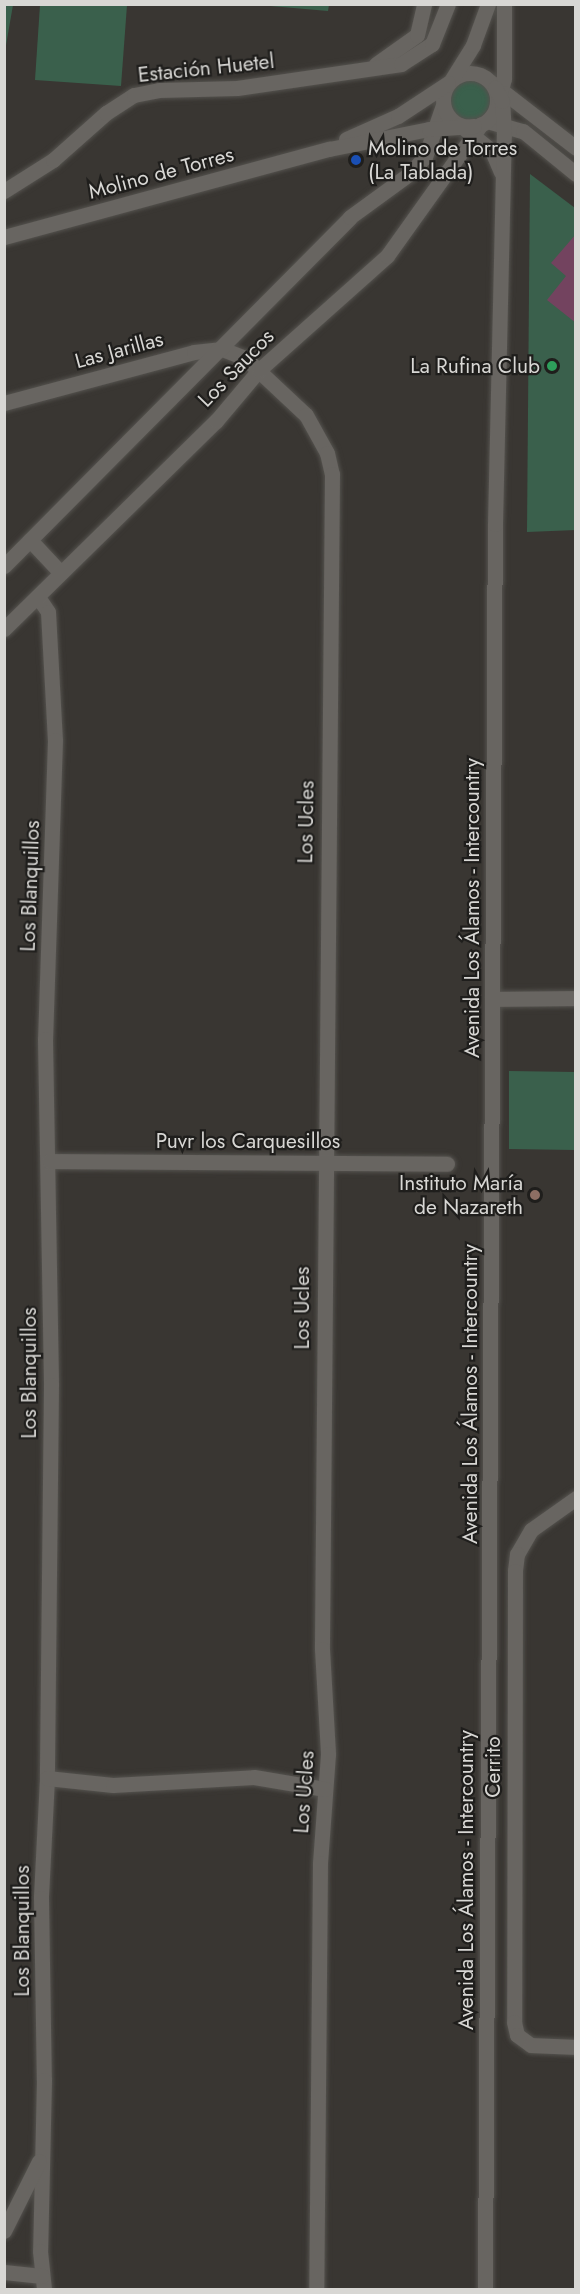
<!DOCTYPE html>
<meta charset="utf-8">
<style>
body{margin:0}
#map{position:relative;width:580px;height:2294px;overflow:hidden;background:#393632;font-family:Jost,sans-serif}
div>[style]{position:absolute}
.green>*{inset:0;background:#3a604c}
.round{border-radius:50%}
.building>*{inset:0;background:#73435f}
.roads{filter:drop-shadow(0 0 2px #54524e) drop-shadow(0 0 2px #54524e)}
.street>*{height:15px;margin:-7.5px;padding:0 7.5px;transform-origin:7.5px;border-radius:7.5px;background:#686561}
.secondary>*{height:15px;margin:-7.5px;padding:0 7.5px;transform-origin:7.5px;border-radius:7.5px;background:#686561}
.secondary>.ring{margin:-7.5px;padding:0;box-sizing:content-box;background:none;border:15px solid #686561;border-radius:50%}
.dots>*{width:16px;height:16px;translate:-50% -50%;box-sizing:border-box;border:3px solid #1f1e1c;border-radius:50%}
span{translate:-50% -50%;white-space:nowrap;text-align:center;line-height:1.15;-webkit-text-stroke:4.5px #1f1e1c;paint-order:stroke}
.street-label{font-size:21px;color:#d8d7d4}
.poi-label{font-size:21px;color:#d8d7d4}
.left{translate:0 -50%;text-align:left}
.right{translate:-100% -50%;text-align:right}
.frame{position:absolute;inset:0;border:6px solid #d8d7d4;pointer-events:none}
</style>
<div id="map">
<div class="green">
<div style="clip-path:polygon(5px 4px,13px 5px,5px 51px,4px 5px)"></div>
<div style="clip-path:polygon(40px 5px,127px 5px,121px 86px,35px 80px)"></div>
<div style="clip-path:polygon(259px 5px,329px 5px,328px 11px)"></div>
<div class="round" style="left:450px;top:80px;width:40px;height:40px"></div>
<div style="clip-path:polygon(530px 174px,575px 208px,576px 530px,527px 532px)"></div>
<div style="clip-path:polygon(509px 1071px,575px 1072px,575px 1150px,509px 1149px)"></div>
</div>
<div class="building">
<div style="clip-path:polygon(576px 234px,576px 323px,547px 300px,566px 276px,551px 263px)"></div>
</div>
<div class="roads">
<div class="street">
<div style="left:376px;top:64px;width:50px;rotate:-35.3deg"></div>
<div style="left:417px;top:35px;width:32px;rotate:-77deg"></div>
<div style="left:492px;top:83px;width:106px;rotate:37.7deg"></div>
<div style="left:487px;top:121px;width:37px;rotate:16deg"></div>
<div style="left:523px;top:131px;width:68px;rotate:39.1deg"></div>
<div style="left:4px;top:191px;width:58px;rotate:-32.3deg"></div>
<div style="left:53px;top:160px;width:71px;rotate:-41.6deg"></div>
<div style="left:106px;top:113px;width:33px;rotate:-33deg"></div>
<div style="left:134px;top:95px;width:25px;rotate:-11deg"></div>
<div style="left:159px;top:90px;width:78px;rotate:-1.5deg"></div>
<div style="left:237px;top:88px;width:166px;rotate:-8.3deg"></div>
<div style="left:401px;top:64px;width:37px;rotate:-33deg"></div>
<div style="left:432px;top:44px;width:43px;rotate:-68.2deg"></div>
<div style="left:4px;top:403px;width:197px;rotate:-15deg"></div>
<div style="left:194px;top:352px;width:28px;rotate:-6deg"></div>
<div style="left:222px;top:349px;width:25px;rotate:21deg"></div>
<div style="left:245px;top:358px;width:83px;rotate:43.1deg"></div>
<div style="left:306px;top:415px;width:43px;rotate:61.1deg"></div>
<div style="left:327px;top:453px;width:22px;rotate:77deg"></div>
<div style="left:332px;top:474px;width:1175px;rotate:90.49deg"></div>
<div style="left:322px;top:1649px;width:105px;rotate:86.7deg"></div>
<div style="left:328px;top:1754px;width:109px;rotate:94.2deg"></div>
<div style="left:320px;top:1863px;width:427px;rotate:90.5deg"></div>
<div style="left:30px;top:540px;width:45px;rotate:46.8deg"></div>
<div style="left:4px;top:566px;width:491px;rotate:-45.2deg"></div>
<div style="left:350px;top:217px;width:73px;rotate:-36.1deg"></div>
<div style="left:409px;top:174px;width:23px;rotate:-47deg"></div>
<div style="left:425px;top:157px;width:55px;rotate:-70.9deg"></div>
<div style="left:38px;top:597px;width:18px;rotate:56deg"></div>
<div style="left:48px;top:612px;width:128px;rotate:86.9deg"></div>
<div style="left:55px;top:740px;width:299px;rotate:91.9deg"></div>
<div style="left:45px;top:1039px;width:346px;rotate:89deg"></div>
<div style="left:51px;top:1385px;width:393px;rotate:90.6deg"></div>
<div style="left:47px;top:1778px;width:120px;rotate:92.9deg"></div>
<div style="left:41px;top:1898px;width:182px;rotate:89.1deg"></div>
<div style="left:44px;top:2080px;width:171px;rotate:91.3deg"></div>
<div style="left:40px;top:2251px;width:39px;rotate:84deg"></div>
<div style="left:4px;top:629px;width:297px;rotate:-44.5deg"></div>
<div style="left:216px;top:421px;width:67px;rotate:-49.9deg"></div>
<div style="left:259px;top:370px;width:171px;rotate:-41.7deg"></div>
<div style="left:387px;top:256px;width:162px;rotate:-54.5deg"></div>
<div style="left:492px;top:999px;width:84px;rotate:-0.7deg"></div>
<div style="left:49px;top:1161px;width:398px;rotate:0.4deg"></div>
<div style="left:576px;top:1498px;width:55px;rotate:144.6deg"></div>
<div style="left:531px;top:1530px;width:28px;rotate:120deg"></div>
<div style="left:517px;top:1554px;width:17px;rotate:97deg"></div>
<div style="left:515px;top:1571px;width:451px;rotate:90.1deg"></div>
<div style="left:514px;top:2022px;width:13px;rotate:77deg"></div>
<div style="left:517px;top:2035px;width:17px;rotate:36deg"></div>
<div style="left:531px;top:2045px;width:45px;rotate:2.5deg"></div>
<div style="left:47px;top:1778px;width:66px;rotate:6.1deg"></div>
<div style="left:113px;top:1785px;width:141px;rotate:-3.2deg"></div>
<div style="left:254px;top:1777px;width:72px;rotate:9.6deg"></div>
<div style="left:4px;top:2231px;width:78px;rotate:-63.4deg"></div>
<div style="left:4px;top:2272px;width:38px;rotate:6deg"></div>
</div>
<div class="secondary">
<div class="ring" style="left:443px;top:73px;width:39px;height:39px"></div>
<div style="left:452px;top:79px;width:40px;rotate:-58deg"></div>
<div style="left:473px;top:45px;width:44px;rotate:-69.9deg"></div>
<div style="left:498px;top:101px;width:23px;rotate:-75deg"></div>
<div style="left:504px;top:79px;width:75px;rotate:-90deg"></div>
<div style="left:460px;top:125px;width:41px;rotate:39.1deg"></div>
<div style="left:492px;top:151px;width:23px;rotate:67deg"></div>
<div style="left:346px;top:139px;width:57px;rotate:-23.9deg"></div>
<div style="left:398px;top:116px;width:60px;rotate:-33.4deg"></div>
<div style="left:4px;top:237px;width:337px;rotate:-15.2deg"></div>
<div style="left:329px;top:149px;width:102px;rotate:-11.3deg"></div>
<div style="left:429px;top:129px;width:45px;rotate:-3.8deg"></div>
<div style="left:485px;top:2290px;width:1766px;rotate:-89.68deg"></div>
<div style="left:495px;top:524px;width:389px;rotate:-88.7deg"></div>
<div style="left:504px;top:135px;width:34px;rotate:-93deg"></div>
<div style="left:502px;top:101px;width:15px;rotate:-118deg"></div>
</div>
</div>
<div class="dots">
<div style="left:356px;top:160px;background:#1a4fb4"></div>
<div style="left:552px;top:366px;background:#2e9e5b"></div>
<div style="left:535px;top:1195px;background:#8d6e63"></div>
</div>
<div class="street-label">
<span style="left:206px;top:68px;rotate:-6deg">Estación Huetel</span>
<span style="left:161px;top:173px;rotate:-15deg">Molino de Torres</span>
<span style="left:119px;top:350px;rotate:-15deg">Las Jarillas</span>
<span style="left:236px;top:368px;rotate:-46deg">Los Saucos</span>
<span style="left:306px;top:822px;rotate:-89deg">Los Ucles</span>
<span style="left:30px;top:886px;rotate:-88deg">Los Blanquillos</span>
<span style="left:472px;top:908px;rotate:-90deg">Avenida Los Álamos - Intercountry</span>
<span style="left:248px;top:1141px">Puvr los Carquesillos</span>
<span style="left:302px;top:1308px;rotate:-90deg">Los Ucles</span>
<span style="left:29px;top:1373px;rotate:-90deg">Los Blanquillos</span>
<span style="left:470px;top:1394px;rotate:-90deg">Avenida Los Álamos - Intercountry</span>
<span style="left:493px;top:1767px;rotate:-90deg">Cerrito</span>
<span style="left:304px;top:1792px;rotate:-86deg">Los Ucles</span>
<span style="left:466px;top:1880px;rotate:-90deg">Avenida Los Álamos - Intercountry</span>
<span style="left:22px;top:1931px;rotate:-90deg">Los Blanquillos</span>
</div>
<div class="poi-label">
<span class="left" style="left:368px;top:160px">Molino de Torres<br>(La Tablada)</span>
<span class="right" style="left:540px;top:366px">La Rufina Club</span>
<span class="right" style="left:523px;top:1195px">Instituto María<br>de Nazareth</span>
</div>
<div class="frame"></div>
</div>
